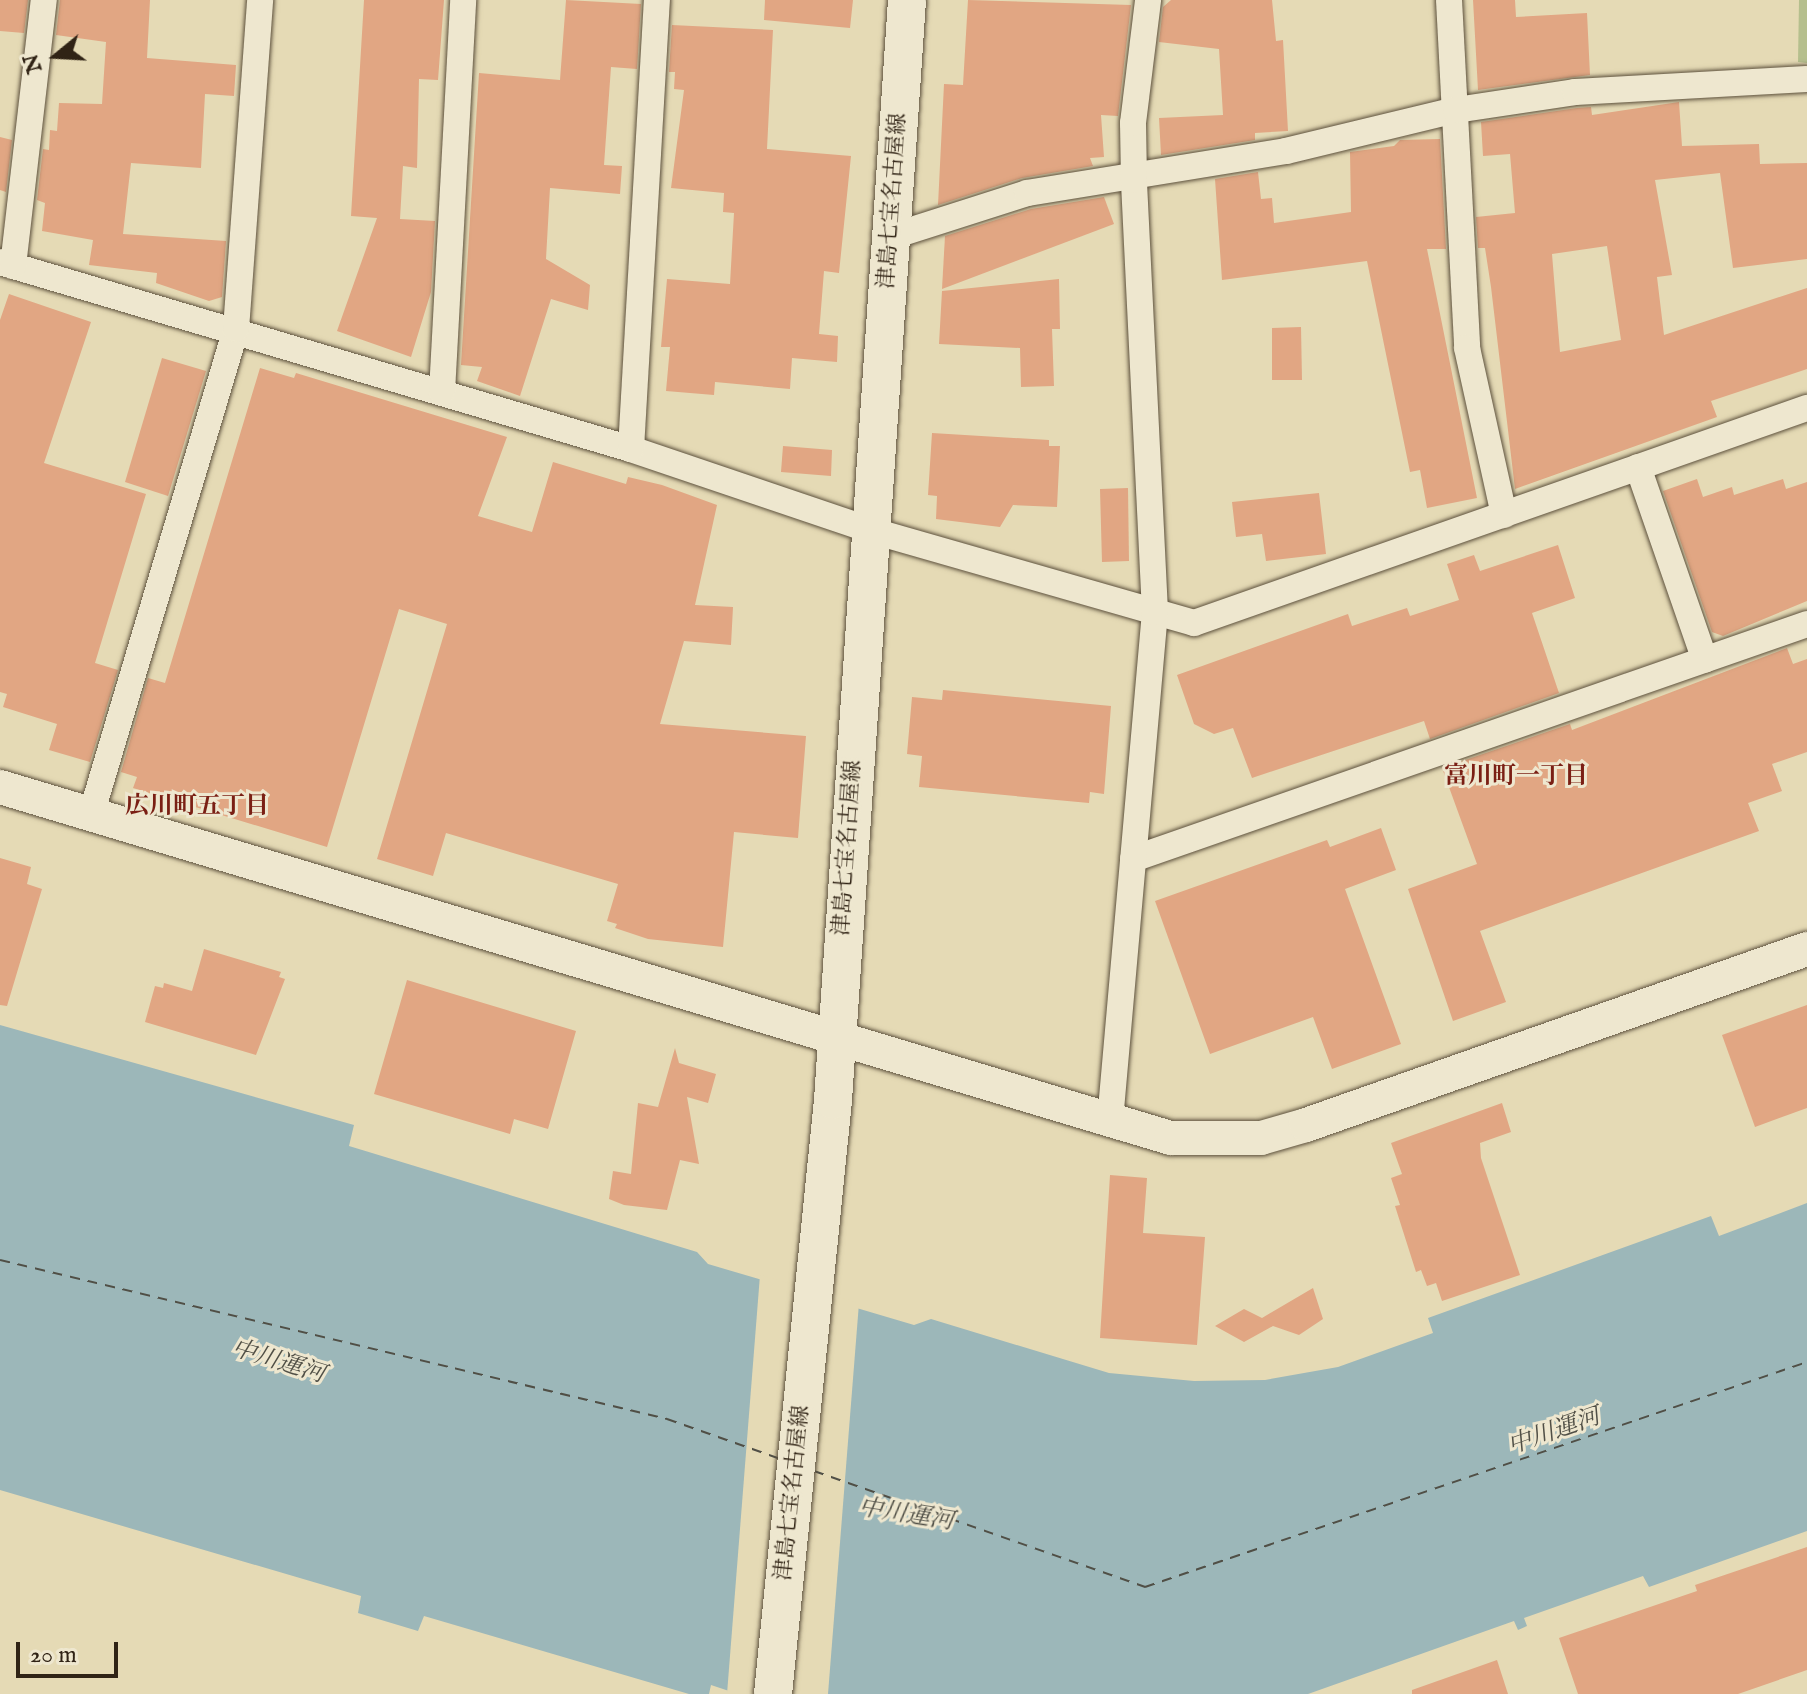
<!DOCTYPE html>
<meta charset="utf-8">
<style>
body{margin:0}
#map{position:relative;width:1807px;height:1694px;overflow:hidden;background:#e5dab5;font-family:"IM FELL English","Noto Serif JP",serif}
div>[style]{position:absolute}
.green>*{inset:0;background:#b5bf8d}
.water>*{inset:0;background:#9cb7b9}
.pier>*{inset:0;background:#e5dab5}
.ferry>*{height:2px;margin-top:-1px;transform-origin:0;background:repeating-linear-gradient(90deg,#504f46 0 10px,transparent 0 18px)}
.building>*{inset:0;background:#e1a683}
.roads{filter:drop-shadow(0 0 2px #5d513d) drop-shadow(0 0 2px #5d513d)}
.minor>*{height:26px;margin:-13px;padding:0 13px;transform-origin:13px;border-radius:13px;background:#eee7cf}
.tertiary>*{height:34px;margin:-17px;padding:0 17px;transform-origin:17px;border-radius:17px;background:#eee7cf}
.secondary>*{height:38px;margin:-19px;padding:0 19px;transform-origin:19px;border-radius:19px;background:#eee7cf}
span{translate:-50% -50%;white-space:nowrap;text-align:center;line-height:1.15;-webkit-text-stroke:6px #eee7cf;paint-order:stroke}
.street-label{font-size:22px;color:#302315}
.neighbourhood-label{font-size:24px;color:#7a1f14;font-weight:700}
.water-label{font-size:24px;color:#504f46;font-style:italic}
.north{position:absolute;left:16px;top:16px;width:80px;height:80px;-webkit-text-stroke:6px #eee7cf;paint-order:stroke;rotate:252deg;font-size:22px;font-weight:700;line-height:32px;text-align:center;color:#302315}
.north::after{content:'';display:block;margin:auto;width:28px;height:36px;background:#302315;clip-path:polygon(50% 0,100% 100%,50% 72%,0 100%)}
.scale{position:absolute;left:16px;top:1642px;width:102px;height:36px;box-sizing:border-box;border:4px solid #302315;border-top:0;padding-left:10px;font-size:24px;line-height:28px;white-space:nowrap;color:#302315;-webkit-text-stroke:6px #eee7cf;paint-order:stroke}
</style>
<div id="map">
<div class="green">
<div style="clip-path:polygon(1799px 0,1807px 0,1807px 63px,1798px 62px)"></div>
</div>
<div class="water">
<div style="clip-path:polygon(0 1025px,354px 1125px,349px 1146px,697px 1252px,708px 1264px,914px 1325px,931px 1319px,1109px 1373px,1194px 1381px,1265px 1380px,1338px 1367px,1433px 1333px,1428px 1318px,1711px 1216px,1719px 1236px,1807px 1203px,1807px 1531px,1649px 1587px,1643px 1576px,1524px 1618px,1527px 1626px,1518px 1630px,1514px 1621px,1308px 1694px,738px 1694px,711px 1685px,709px 1694px,689px 1694px,424px 1616px,418px 1631px,358px 1613px,361px 1596px,0 1490px)"></div>
</div>
<div class="pier">
<div style="clip-path:polygon(760px 1275px,859px 1303px,828px 1694px,727px 1694px)"></div>
</div>
<div class="ferry">
<div style="left:0;top:1260px;width:686px;rotate:13.41deg"></div>
<div style="left:667px;top:1419px;width:118px;rotate:19.4deg"></div>
<div style="left:814px;top:1471px;width:351px;rotate:19.3deg"></div>
<div style="left:1145px;top:1587px;width:699px;rotate:-18.77deg"></div>
</div>
<div class="building">
<div style="clip-path:polygon(0 0,28px 0,24px 33px,0 31px)"></div>
<div style="clip-path:polygon(60px 0,150px 0,147px 58px,236px 65px,234px 96px,205px 94px,201px 168px,131px 163px,123px 234px,226px 241px,222px 297px,209px 301px,156px 283px,157px 273px,89px 265px,93px 240px,42px 231px,45px 203px,37px 200px,43px 149px,49px 150px,50px 130px,57px 131px,59px 103px,102px 104px,106px 42px,56px 35px)"></div>
<div style="clip-path:polygon(364px 0,444px 0,438px 80px,419px 79px,417px 168px,403px 166px,400px 219px,435px 221px,431px 292px,411px 357px,337px 331px,377px 218px,351px 216px)"></div>
<div style="clip-path:polygon(566px 0,641px 4px,637px 69px,611px 67px,604px 165px,622px 166px,620px 194px,550px 188px,546px 259px,590px 285px,588px 310px,551px 299px,520px 396px,477px 381px,482px 367px,461px 365px,479px 73px,560px 80px)"></div>
<div style="clip-path:polygon(765px 0,853px 0,850px 28px,764px 20px)"></div>
<div style="clip-path:polygon(968px 0,1131px 5px,1118px 116px,1101px 115px,1104px 157px,1090px 158px,1093px 166px,1022px 178px,938px 205px,944px 84px,963px 85px)"></div>
<div style="clip-path:polygon(1171px 0,1272px 0,1276px 41px,1283px 40px,1288px 131px,1255px 133px,1255px 140px,1161px 155px,1159px 118px,1223px 115px,1219px 49px,1159px 42px,1163px 7px)"></div>
<div style="clip-path:polygon(1473px 0,1515px 0,1516px 17px,1587px 13px,1590px 75px,1478px 90px)"></div>
<div style="clip-path:polygon(672px 25px,773px 30px,767px 149px,851px 156px,839px 273px,824px 271px,819px 334px,838px 336px,837px 362px,792px 358px,790px 389px,715px 382px,714px 395px,666px 391px,670px 347px,661px 347px,667px 279px,730px 284px,734px 213px,723px 212px,724px 193px,671px 188px,684px 90px,674px 89px,675px 72px,669px 72px)"></div>
<div style="clip-path:polygon(evenodd,1679px 102px,1682px 146px,1759px 144px,1760px 164px,1807px 163px,1807px 259px,1733px 268px,1720px 173px,1655px 180px,1672px 275px,1657px 277px,1664px 335px,1807px 288px,1807px 369px,1711px 401px,1717px 417px,1515px 489px,1491px 287px,1485px 248px,1478px 248px,1476px 217px,1515px 213px,1510px 154px,1483px 156px,1481px 122px,1577px 108px,1591px 107px,1592px 115px,1679px 102px,1607px 246px,1621px 340px,1560px 352px,1552px 254px,1607px 246px)"></div>
<div style="clip-path:polygon(0 137px,12px 140px,6px 192px,0 190px)"></div>
<div style="clip-path:polygon(1440px 139px,1446px 249px,1427px 249px,1477px 498px,1427px 508px,1420px 470px,1410px 472px,1367px 261px,1222px 280px,1215px 179px,1258px 172px,1261px 199px,1272px 198px,1274px 223px,1351px 212px,1350px 152px,1394px 146px,1400px 140px)"></div>
<div style="clip-path:polygon(1104px 197px,1114px 224px,942px 289px,945px 236px,1031px 209px)"></div>
<div style="clip-path:polygon(1059px 279px,1060px 329px,1052px 329px,1054px 386px,1021px 387px,1020px 348px,939px 344px,942px 291px)"></div>
<div style="clip-path:polygon(9px 294px,91px 322px,44px 463px,146px 494px,95px 663px,118px 670px,90px 762px,49px 750px,57px 724px,3px 707px,7px 694px,0 692px,0 320px)"></div>
<div style="clip-path:polygon(1301px 327px,1302px 380px,1272px 380px,1272px 328px)"></div>
<div style="clip-path:polygon(162px 358px,206px 371px,168px 496px,125px 482px)"></div>
<div style="clip-path:polygon(260px 368px,294px 378px,296px 373px,507px 437px,478px 516px,532px 532px,553px 462px,626px 484px,628px 477px,662px 485px,717px 505px,695px 605px,733px 607px,731px 645px,684px 641px,660px 724px,806px 736px,798px 838px,734px 832px,723px 947px,648px 939px,615px 928px,617px 924px,607px 921px,618px 884px,446px 833px,433px 876px,377px 859px,447px 624px,399px 609px,327px 847px,133px 788px,137px 777px,121px 772px,148px 678px,165px 683px)"></div>
<div style="clip-path:polygon(932px 433px,1049px 440px,1049px 446px,1060px 446px,1057px 507px,1013px 505px,1000px 527px,936px 519px,937px 496px,928px 495px)"></div>
<div style="clip-path:polygon(783px 446px,832px 450px,831px 476px,781px 472px)"></div>
<div style="clip-path:polygon(1697px 479px,1703px 497px,1732px 487px,1734px 495px,1783px 479px,1786px 489px,1807px 482px,1807px 601px,1723px 636px,1712px 632px,1663px 491px)"></div>
<div style="clip-path:polygon(1128px 488px,1129px 561px,1102px 562px,1100px 489px)"></div>
<div style="clip-path:polygon(1319px 493px,1326px 554px,1266px 561px,1262px 534px,1236px 537px,1232px 502px)"></div>
<div style="clip-path:polygon(1558px 545px,1575px 598px,1532px 613px,1559px 693px,1430px 739px,1424px 721px,1252px 778px,1233px 728px,1214px 734px,1194px 724px,1177px 675px,1348px 614px,1352px 626px,1407px 608px,1410px 616px,1459px 600px,1447px 564px,1474px 555px,1480px 571px)"></div>
<div style="clip-path:polygon(1787px 648px,1793px 664px,1807px 659px,1807px 752px,1772px 764px,1782px 791px,1748px 803px,1759px 831px,1480px 931px,1506px 1002px,1453px 1021px,1408px 889px,1477px 864px,1442px 768px,1570px 724px,1572px 730px)"></div>
<div style="clip-path:polygon(943px 690px,1111px 706px,1104px 794px,1090px 792px,1089px 803px,919px 787px,922px 756px,907px 754px,912px 697px,942px 700px)"></div>
<div style="clip-path:polygon(1381px 828px,1396px 870px,1345px 889px,1401px 1044px,1332px 1069px,1313px 1017px,1210px 1054px,1155px 901px,1327px 840px,1330px 847px)"></div>
<div style="clip-path:polygon(0 858px,31px 867px,27px 884px,42px 889px,7px 1006px,0 1005px)"></div>
<div style="clip-path:polygon(204px 949px,281px 972px,279px 977px,285px 979px,256px 1055px,145px 1022px,155px 986px,163px 988px,164px 983px,192px 991px)"></div>
<div style="clip-path:polygon(407px 980px,576px 1031px,548px 1129px,514px 1119px,510px 1134px,374px 1094px)"></div>
<div style="clip-path:polygon(1807px 1005px,1807px 1108px,1755px 1127px,1722px 1035px)"></div>
<div style="clip-path:polygon(675px 1048px,679px 1063px,716px 1074px,708px 1103px,687px 1097px,699px 1164px,680px 1160px,667px 1210px,624px 1205px,609px 1199px,613px 1171px,631px 1174px,638px 1103px,658px 1107px)"></div>
<div style="clip-path:polygon(1502px 1103px,1511px 1132px,1480px 1143px,1481px 1158px,1520px 1275px,1442px 1301px,1436px 1283px,1427px 1286px,1421px 1270px,1416px 1272px,1395px 1206px,1400px 1205px,1391px 1178px,1402px 1174px,1391px 1143px)"></div>
<div style="clip-path:polygon(1110px 1175px,1147px 1178px,1143px 1233px,1205px 1237px,1197px 1345px,1100px 1338px)"></div>
<div style="clip-path:polygon(1313px 1288px,1323px 1319px,1299px 1335px,1273px 1326px,1244px 1342px,1215px 1326px,1244px 1309px,1262px 1318px)"></div>
<div style="clip-path:polygon(1807px 1547px,1807px 1670px,1738px 1694px,1578px 1694px,1559px 1638px,1697px 1591px,1695px 1585px)"></div>
<div style="clip-path:polygon(1497px 1660px,1508px 1694px,1412px 1694px,1412px 1690px)"></div>
</div>
<div class="roads">
<div class="minor">
<div style="left:1449px;top:0;width:348px;rotate:87deg"></div>
<div style="left:1467px;top:348px;width:171px;rotate:77.5deg"></div>
<div style="left:890px;top:237px;width:144px;rotate:-17.8deg"></div>
<div style="left:1027px;top:193px;width:262px;rotate:-9.2deg"></div>
<div style="left:1286px;top:151px;width:175px;rotate:-13.6deg"></div>
<div style="left:1456px;top:110px;width:120px;rotate:-8.6deg"></div>
<div style="left:1575px;top:92px;width:232px;rotate:-3.2deg"></div>
<div style="left:0;top:262px;width:658px;rotate:16.51deg"></div>
<div style="left:631px;top:449px;width:252px;rotate:18.7deg"></div>
<div style="left:870px;top:530px;width:337px;rotate:16deg"></div>
<div style="left:1194px;top:623px;width:650px;rotate:-19.33deg"></div>
<div style="left:13px;top:266px;width:268px;rotate:-83.4deg"></div>
<div style="left:442px;top:392px;width:393px;rotate:-86.9deg"></div>
<div style="left:631px;top:449px;width:450px;rotate:-86.7deg"></div>
<div style="left:1638px;top:467px;width:204px;rotate:70.9deg"></div>
<div style="left:91px;top:815px;width:507px;rotate:-73.39deg"></div>
<div style="left:236px;top:329px;width:330px;rotate:-85.8deg"></div>
<div style="left:1133px;top:859px;width:714px;rotate:-19.22deg"></div>
<div style="left:1110px;top:1121px;width:511px;rotate:-84.95deg"></div>
<div style="left:1155px;top:612px;width:433px;rotate:-92.8deg"></div>
<div style="left:1134px;top:180px;width:57px;rotate:-91deg"></div>
<div style="left:1133px;top:123px;width:124px;rotate:-83deg"></div>
</div>
<div class="tertiary">
<div style="left:0;top:787px;width:1222px;rotate:16.69deg"></div>
<div style="left:1171px;top:1138px;width:90px"></div>
<div style="left:1261px;top:1138px;width:47px;rotate:-16.1deg"></div>
<div style="left:1306px;top:1125px;width:531px;rotate:-19.36deg"></div>
</div>
<div class="secondary">
<div style="left:773px;top:1694px;width:597px;rotate:-84.23deg"></div>
<div style="left:833px;top:1100px;width:1102px;rotate:-86.15deg"></div>
</div>
</div>
<div class="street-label">
<span style="left:893px;top:201px;rotate:-86deg">津島七宝名古屋線</span>
<span style="left:848px;top:848px;rotate:-86deg">津島七宝名古屋線</span>
<span style="left:793px;top:1493px;rotate:-84deg">津島七宝名古屋線</span>
</div>
<div class="neighbourhood-label">
<span style="left:1516px;top:777px">富川町一丁目</span>
<span style="left:197px;top:807px">広川町五丁目</span>
</div>
<div class="water-label">
<span style="left:278px;top:1362px;rotate:17deg">中川運河</span>
<span style="left:1554px;top:1432px;rotate:-19deg">中川運河</span>
<span style="left:906px;top:1515px;rotate:9deg">中川運河</span>
</div>
<div class="north">N</div>
<div class="scale">20 m</div>
</div>
